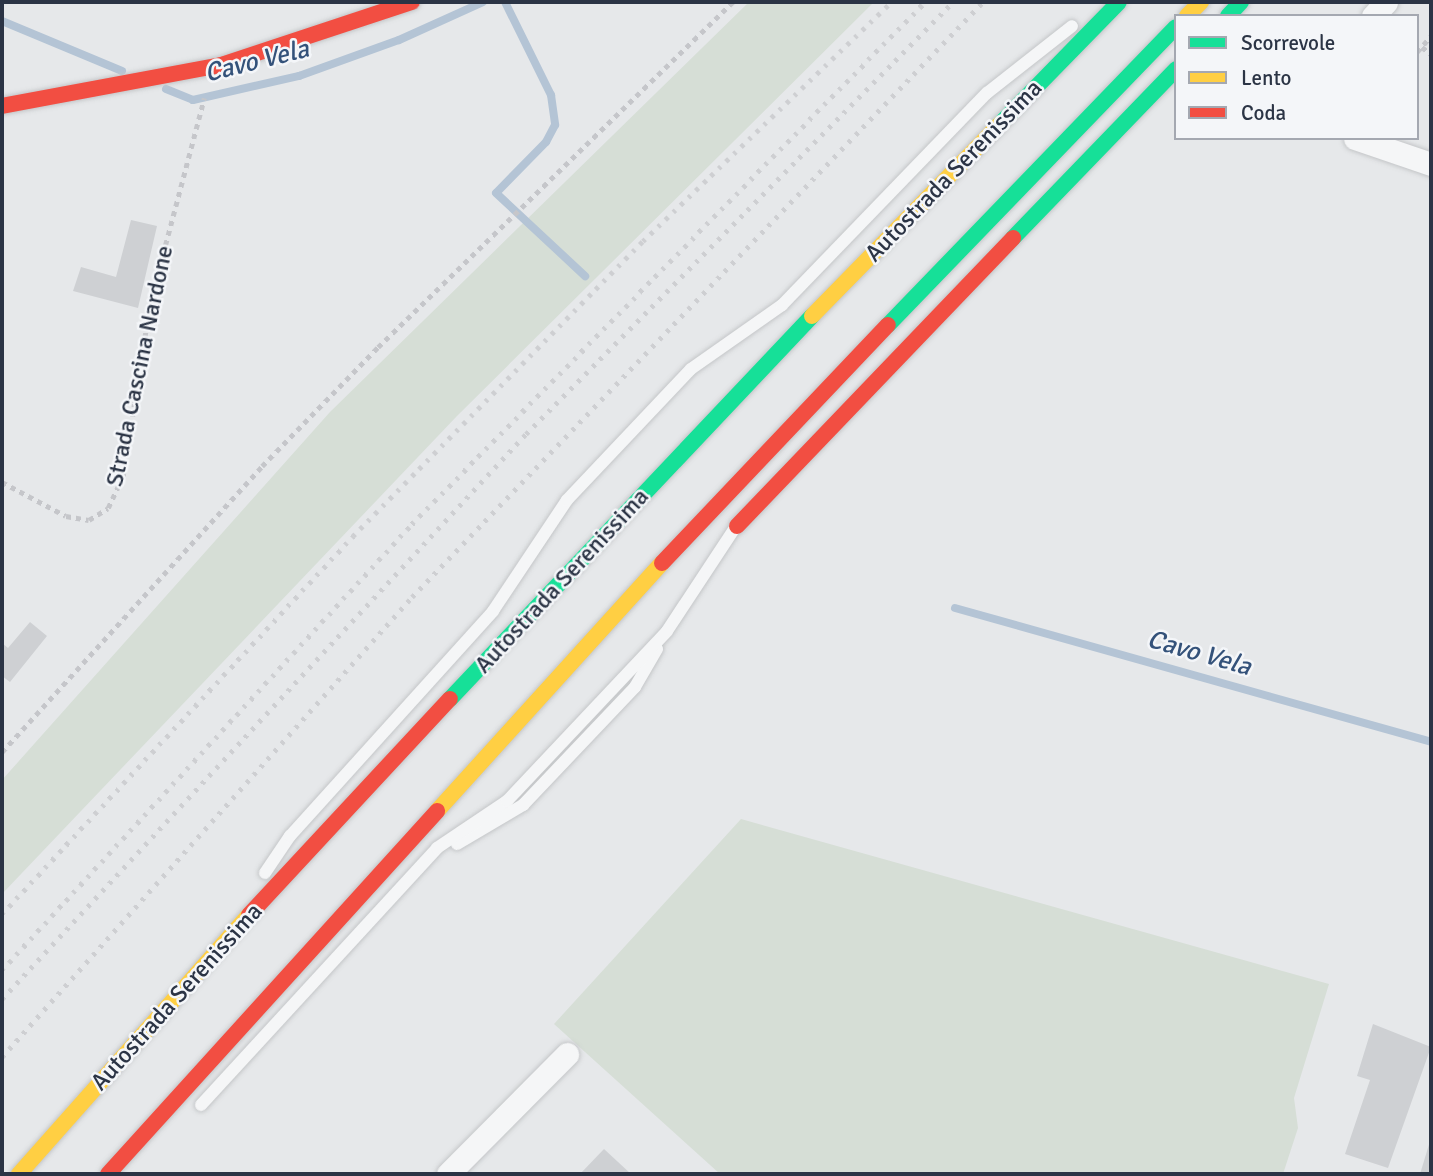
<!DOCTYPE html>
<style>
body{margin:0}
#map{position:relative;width:1433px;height:1176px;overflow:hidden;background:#e6e8ea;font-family:Signika,sans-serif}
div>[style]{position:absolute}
.green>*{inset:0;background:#d6ded6}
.stream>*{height:8px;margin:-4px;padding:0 4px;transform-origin:4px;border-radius:4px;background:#b4c4d5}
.building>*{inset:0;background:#ced0d3}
.path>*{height:4.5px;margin-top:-2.25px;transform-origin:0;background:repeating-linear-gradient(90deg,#c5c6ca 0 5px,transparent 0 10px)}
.roads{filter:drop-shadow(0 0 2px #c4c6c8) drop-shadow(0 0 2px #c4c6c8)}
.lane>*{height:12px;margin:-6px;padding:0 6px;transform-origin:6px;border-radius:6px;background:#f5f6f7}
.street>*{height:23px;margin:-11.5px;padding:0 11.5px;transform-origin:11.5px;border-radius:11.5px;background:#f5f6f7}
.fast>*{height:16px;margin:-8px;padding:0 8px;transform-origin:8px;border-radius:8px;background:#16e098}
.slow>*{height:16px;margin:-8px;padding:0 8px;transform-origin:8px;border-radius:8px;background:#ffcf43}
.jam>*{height:16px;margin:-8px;padding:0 8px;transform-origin:8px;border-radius:8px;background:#f24e42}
.rail>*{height:5px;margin-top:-2.5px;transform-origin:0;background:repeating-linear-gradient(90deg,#cecfd2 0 3.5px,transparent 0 10.5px)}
span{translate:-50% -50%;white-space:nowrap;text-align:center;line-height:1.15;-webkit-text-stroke:5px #f4f6f9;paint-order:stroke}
.street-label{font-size:24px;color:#2b3445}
.water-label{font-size:26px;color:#34527a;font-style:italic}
.frame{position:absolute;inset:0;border:4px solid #2b3445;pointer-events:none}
.legend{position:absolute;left:1174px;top:14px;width:245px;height:126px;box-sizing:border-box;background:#f4f6f9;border:2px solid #a4a8b1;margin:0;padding:9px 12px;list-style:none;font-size:21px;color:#2b3445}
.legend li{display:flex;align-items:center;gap:14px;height:35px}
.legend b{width:35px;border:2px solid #a4a8b1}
</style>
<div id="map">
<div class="green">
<div style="clip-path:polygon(749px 2px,874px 2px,457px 416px,2px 894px,2px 780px,330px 412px)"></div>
<div style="clip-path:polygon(741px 819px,1329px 984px,1294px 1098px,1298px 1128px,1283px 1174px,720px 1174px,554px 1024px)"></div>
</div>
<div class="stream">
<div style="left:505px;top:2px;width:104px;rotate:63.7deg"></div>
<div style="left:551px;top:95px;width:30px;rotate:82deg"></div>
<div style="left:555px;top:125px;width:19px;rotate:118deg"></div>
<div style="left:546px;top:142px;width:71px;rotate:134.4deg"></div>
<div style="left:496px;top:193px;width:122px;rotate:43deg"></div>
<div style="left:2px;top:21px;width:130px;rotate:22.6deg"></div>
<div style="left:166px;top:89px;width:29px;rotate:22deg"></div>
<div style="left:193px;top:100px;width:109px;rotate:-12.8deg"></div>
<div style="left:299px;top:76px;width:106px;rotate:-19.8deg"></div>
<div style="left:399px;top:40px;width:92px;rotate:-24.3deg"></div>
<div style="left:955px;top:608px;width:495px;rotate:15.7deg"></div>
</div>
<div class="building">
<div style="clip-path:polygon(131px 220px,157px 226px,138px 308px,73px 291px,81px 267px,116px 277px)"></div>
<div style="clip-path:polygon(30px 622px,47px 636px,10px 682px,2px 676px,2px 643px,8px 648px)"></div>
<div style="clip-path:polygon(1373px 1024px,1431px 1047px,1388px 1168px,1345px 1154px,1370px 1080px,1357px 1076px)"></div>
<div style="clip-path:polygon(1431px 1138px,1431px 1174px,1420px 1174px)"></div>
<div style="clip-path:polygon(604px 1149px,631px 1174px,580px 1174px)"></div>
</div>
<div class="path">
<div style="left:1422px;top:47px;width:11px;rotate:38deg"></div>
<div style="left:1417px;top:52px;width:21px;rotate:-49deg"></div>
<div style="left:2px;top:482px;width:72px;rotate:28deg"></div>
<div style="left:66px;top:516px;width:23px;rotate:10deg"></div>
<div style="left:89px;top:520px;width:22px;rotate:-32deg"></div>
<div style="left:108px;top:508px;width:35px;rotate:-65deg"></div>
<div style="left:123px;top:476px;width:175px;rotate:-81.1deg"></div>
<div style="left:150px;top:303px;width:212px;rotate:-75.2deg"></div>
<div style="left:2px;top:752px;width:387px;rotate:-47.7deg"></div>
<div style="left:262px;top:466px;width:166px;rotate:-45.7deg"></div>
<div style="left:378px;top:347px;width:495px;rotate:-44.2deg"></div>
</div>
<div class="roads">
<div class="lane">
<div style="left:457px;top:844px;width:77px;rotate:-30.6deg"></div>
<div style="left:523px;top:805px;width:163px;rotate:-46.5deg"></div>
<div style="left:635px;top:687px;width:44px;rotate:-59.9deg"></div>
<div style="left:265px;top:873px;width:45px;rotate:-56deg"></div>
<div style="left:290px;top:836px;width:303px;rotate:-47.9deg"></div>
<div style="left:493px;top:611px;width:133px;rotate:-56.3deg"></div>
<div style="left:567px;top:500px;width:180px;rotate:-46.6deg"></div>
<div style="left:691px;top:369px;width:111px;rotate:-35.1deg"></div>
<div style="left:782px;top:305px;width:295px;rotate:-46deg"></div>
<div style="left:987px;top:93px;width:108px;rotate:-38.2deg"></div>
<div style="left:201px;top:1105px;width:349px;rotate:-47.4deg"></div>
<div style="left:437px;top:848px;width:84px;rotate:-33.9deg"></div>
<div style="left:507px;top:801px;width:233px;rotate:-46.7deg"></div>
<div style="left:667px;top:631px;width:123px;rotate:-56.6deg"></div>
</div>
<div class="street">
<div style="left:1373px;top:16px;width:19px;rotate:-47deg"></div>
<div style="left:1355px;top:138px;width:80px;rotate:18.9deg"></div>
<div style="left:448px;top:1174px;width:169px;rotate:-45.2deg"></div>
</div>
<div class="fast">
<div style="left:1228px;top:16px;width:19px;rotate:-47deg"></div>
<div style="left:1000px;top:124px;width:170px;rotate:-45.7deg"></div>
<div style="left:1013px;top:238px;width:235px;rotate:-46deg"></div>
<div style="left:888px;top:325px;width:414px;rotate:-46deg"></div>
<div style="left:450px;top:699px;width:527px;rotate:-46.61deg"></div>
</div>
<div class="slow">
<div style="left:1187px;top:16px;width:20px;rotate:-45deg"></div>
<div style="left:812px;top:316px;width:269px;rotate:-45.6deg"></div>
<div style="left:437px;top:811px;width:335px;rotate:-47.8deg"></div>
<div style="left:19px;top:1174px;width:346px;rotate:-48.4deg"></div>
</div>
<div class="jam">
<div style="left:2px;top:106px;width:223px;rotate:-10.6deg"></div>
<div style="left:221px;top:65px;width:201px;rotate:-18.3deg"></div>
<div style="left:737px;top:526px;width:399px;rotate:-46.2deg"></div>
<div style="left:662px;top:563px;width:328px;rotate:-46.5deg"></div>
<div style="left:249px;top:915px;width:295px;rotate:-47.1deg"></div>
<div style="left:108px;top:1174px;width:490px;rotate:-47.8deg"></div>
</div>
</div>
<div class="rail">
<div style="left:2px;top:914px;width:516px;rotate:-47.12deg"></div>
<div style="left:353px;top:536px;width:414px;rotate:-45.5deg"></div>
<div style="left:643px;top:241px;width:344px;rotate:-43.9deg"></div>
<div style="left:2px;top:970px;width:606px;rotate:-47.41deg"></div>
<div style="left:412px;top:524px;width:732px;rotate:-45.5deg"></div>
<div style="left:2px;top:999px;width:771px;rotate:-47.16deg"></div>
<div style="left:526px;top:434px;width:607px;rotate:-45.33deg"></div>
<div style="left:2px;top:1057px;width:616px;rotate:-48.29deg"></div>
<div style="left:412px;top:597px;width:825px;rotate:-46.18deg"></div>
</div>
<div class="street-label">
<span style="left:954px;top:171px;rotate:-46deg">Autostrada Serenissima</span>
<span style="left:140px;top:366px;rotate:-78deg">Strada Cascina Nardone</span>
<span style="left:562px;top:581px;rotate:-47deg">Autostrada Serenissima</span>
<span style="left:177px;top:997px;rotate:-48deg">Autostrada Serenissima</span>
</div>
<div class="water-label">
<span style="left:257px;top:62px;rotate:-14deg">Cavo Vela</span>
<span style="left:1199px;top:654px;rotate:16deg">Cavo Vela</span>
</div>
<div class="frame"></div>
<ul class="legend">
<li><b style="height:9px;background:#16e098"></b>Scorrevole</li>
<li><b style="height:9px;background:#ffcf43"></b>Lento</li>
<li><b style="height:9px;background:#f24e42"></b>Coda</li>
</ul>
</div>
